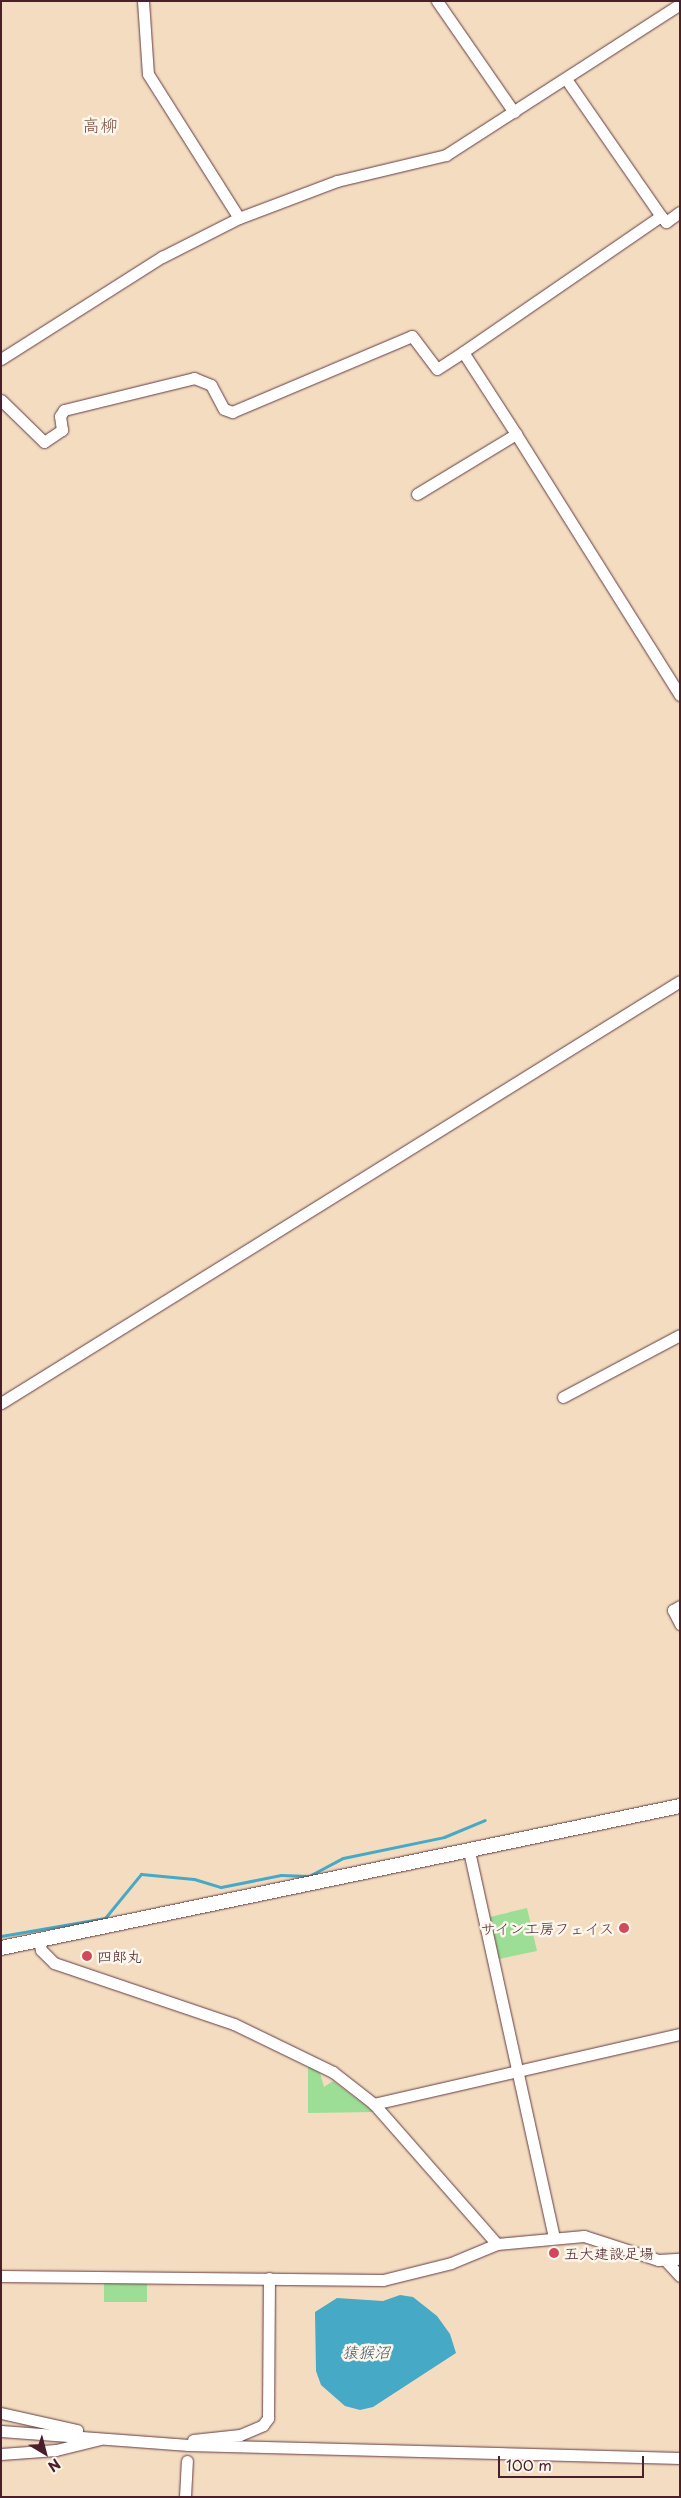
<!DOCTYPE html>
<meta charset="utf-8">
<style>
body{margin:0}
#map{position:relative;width:681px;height:2498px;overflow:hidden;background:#f4dcc0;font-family:"Playpen Sans","Klee One",sans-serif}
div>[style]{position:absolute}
.green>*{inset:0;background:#9cde95}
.water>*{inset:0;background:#46a9c6}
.stream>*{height:3px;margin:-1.5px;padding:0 1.5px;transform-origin:1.5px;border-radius:1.5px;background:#46a9c6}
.roads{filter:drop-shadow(0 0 1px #643b41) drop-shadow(0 0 1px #643b41)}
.minor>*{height:11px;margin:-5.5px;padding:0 5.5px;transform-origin:5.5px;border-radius:5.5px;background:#fff}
.tertiary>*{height:14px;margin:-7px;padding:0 7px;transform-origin:7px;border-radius:7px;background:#fff}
.dots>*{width:14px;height:14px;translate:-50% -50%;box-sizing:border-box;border:2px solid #fbf7ec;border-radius:50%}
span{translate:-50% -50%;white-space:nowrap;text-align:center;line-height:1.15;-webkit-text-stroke:5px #fbf7ec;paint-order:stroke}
.poi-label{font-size:15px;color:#4a1f2b}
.right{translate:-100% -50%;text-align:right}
.left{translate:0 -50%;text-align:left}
.water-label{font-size:16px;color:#485669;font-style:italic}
.quarter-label{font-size:18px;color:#7f5246}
.frame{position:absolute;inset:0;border:2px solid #4a1f2b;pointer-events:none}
.north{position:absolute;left:20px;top:2428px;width:50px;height:50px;-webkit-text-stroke:4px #fbf7ec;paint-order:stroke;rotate:143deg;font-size:14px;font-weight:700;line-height:20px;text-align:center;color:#4a1f2b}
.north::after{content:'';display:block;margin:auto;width:18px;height:22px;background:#4a1f2b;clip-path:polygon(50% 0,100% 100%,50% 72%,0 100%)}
.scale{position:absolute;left:498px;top:2456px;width:146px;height:22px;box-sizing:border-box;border:2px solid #4a1f2b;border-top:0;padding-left:6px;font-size:15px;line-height:18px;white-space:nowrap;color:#4a1f2b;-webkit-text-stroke:4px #fbf7ec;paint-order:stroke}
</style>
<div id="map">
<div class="green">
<div style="clip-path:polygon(527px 1908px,537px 1951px,499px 1959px,490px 1917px)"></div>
<div style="clip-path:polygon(308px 2066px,320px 2073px,324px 2087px,333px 2081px,374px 2112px,308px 2113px)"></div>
<div style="clip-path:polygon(104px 2282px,147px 2282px,147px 2302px,104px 2302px)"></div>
</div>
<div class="water">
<div style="clip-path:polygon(400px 2295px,413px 2297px,437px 2316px,450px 2334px,456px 2353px,373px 2407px,360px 2410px,345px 2406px,321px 2385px,316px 2371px,315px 2312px,337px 2298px,383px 2301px)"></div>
</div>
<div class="stream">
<div style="left:1px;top:1936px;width:106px;rotate:-9.8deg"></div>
<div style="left:105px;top:1918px;width:57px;rotate:-50.7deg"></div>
<div style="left:141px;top:1874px;width:53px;rotate:5.4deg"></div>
<div style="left:194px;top:1879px;width:28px;rotate:17deg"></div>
<div style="left:221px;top:1887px;width:61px;rotate:-11.3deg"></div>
<div style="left:281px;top:1875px;width:28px;rotate:2deg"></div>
<div style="left:309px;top:1876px;width:38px;rotate:-28deg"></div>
<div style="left:343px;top:1858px;width:103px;rotate:-11.7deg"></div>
<div style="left:444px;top:1837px;width:44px;rotate:-22.5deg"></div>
</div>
<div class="roads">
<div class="minor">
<div style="left:143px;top:1px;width:73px;rotate:86.1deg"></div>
<div style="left:148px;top:74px;width:170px;rotate:57.7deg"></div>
<div style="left:437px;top:1px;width:135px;rotate:55.3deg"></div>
<div style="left:566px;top:79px;width:167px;rotate:55.3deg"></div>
<div style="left:463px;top:352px;width:240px;rotate:-34.5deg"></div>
<div style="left:661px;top:216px;width:8px;rotate:50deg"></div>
<div style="left:666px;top:222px;width:17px;rotate:-36deg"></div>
<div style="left:1px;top:359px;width:191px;rotate:-32.4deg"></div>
<div style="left:162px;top:257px;width:86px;rotate:-26.9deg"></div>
<div style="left:239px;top:218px;width:105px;rotate:-20.7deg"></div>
<div style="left:337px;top:181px;width:112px;rotate:-13.4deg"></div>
<div style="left:446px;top:155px;width:278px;rotate:-32.8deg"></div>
<div style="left:1px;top:400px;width:60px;rotate:44.3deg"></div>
<div style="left:44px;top:442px;width:22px;rotate:-34deg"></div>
<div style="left:62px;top:430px;width:14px;rotate:-98deg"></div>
<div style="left:60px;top:416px;width:7px;rotate:-56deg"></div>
<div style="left:64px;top:410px;width:134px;rotate:-13.8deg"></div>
<div style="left:194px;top:378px;width:18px;rotate:22deg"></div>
<div style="left:211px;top:385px;width:27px;rotate:62deg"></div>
<div style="left:224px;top:409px;width:9px;rotate:21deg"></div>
<div style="left:232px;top:412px;width:195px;rotate:-22.9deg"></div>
<div style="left:412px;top:336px;width:41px;rotate:52.9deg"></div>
<div style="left:437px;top:369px;width:31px;rotate:-33deg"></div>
<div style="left:463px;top:352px;width:98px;rotate:57.1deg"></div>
<div style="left:417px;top:494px;width:116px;rotate:-31.2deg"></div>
<div style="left:516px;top:434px;width:308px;rotate:57.9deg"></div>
<div style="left:563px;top:1397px;width:132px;rotate:-27.9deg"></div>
<div style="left:1px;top:1403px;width:799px;rotate:-31.86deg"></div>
<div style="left:680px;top:1606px;width:8px;rotate:150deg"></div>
<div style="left:673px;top:1610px;width:16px;rotate:63deg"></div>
<div style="left:469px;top:1851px;width:395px;rotate:77.6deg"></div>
<div style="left:39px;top:1940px;width:10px;rotate:79deg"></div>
<div style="left:41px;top:1950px;width:18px;rotate:45deg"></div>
<div style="left:54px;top:1963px;width:190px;rotate:18.7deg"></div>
<div style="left:234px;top:2024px;width:110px;rotate:25.9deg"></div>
<div style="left:333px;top:2072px;width:52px;rotate:38deg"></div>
<div style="left:374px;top:2104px;width:186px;rotate:48.7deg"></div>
<div style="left:497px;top:2244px;width:87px;rotate:-5.3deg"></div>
<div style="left:584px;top:2236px;width:78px;rotate:18deg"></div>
<div style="left:658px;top:2260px;width:22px;rotate:-3deg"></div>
<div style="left:374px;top:2104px;width:314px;rotate:-12.9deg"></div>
<div style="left:667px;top:2262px;width:19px;rotate:47deg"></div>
<div style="left:1px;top:2276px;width:382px;rotate:0.6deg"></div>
<div style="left:383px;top:2280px;width:70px;rotate:-14deg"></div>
<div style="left:451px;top:2263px;width:50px;rotate:-22.4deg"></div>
<div style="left:1px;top:2413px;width:78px;rotate:12.6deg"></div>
<div style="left:1px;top:2431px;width:188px;rotate:4.3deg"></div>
<div style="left:188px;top:2445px;width:492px;rotate:1.5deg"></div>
<div style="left:193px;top:2440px;width:47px;rotate:-6.1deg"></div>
<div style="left:240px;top:2435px;width:25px;rotate:-23deg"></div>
<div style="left:263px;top:2425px;width:9px;rotate:-54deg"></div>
<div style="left:268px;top:2418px;width:140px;rotate:-89.6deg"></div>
<div style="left:1px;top:2454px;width:55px;rotate:-4.2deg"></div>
<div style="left:56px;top:2450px;width:45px;rotate:-14deg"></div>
<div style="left:185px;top:2497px;width:36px;rotate:-87deg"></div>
</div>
<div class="tertiary">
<div style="left:1px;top:1948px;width:694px;rotate:-11.81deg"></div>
</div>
</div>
<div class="dots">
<div style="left:624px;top:1928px;background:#d1495b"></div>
<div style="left:87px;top:1956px;background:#d1495b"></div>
<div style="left:554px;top:2253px;background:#d1495b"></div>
</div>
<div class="poi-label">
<span class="right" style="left:614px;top:1928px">サイン工房フェイス</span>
<span class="left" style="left:97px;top:1956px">四郎丸</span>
<span class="left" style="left:564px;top:2253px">五大建設足場</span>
</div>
<div class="water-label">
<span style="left:366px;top:2351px">猿猴沼</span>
</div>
<div class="quarter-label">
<span style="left:100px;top:125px">高柳</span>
</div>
<div class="frame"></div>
<div class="north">N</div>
<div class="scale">100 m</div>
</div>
